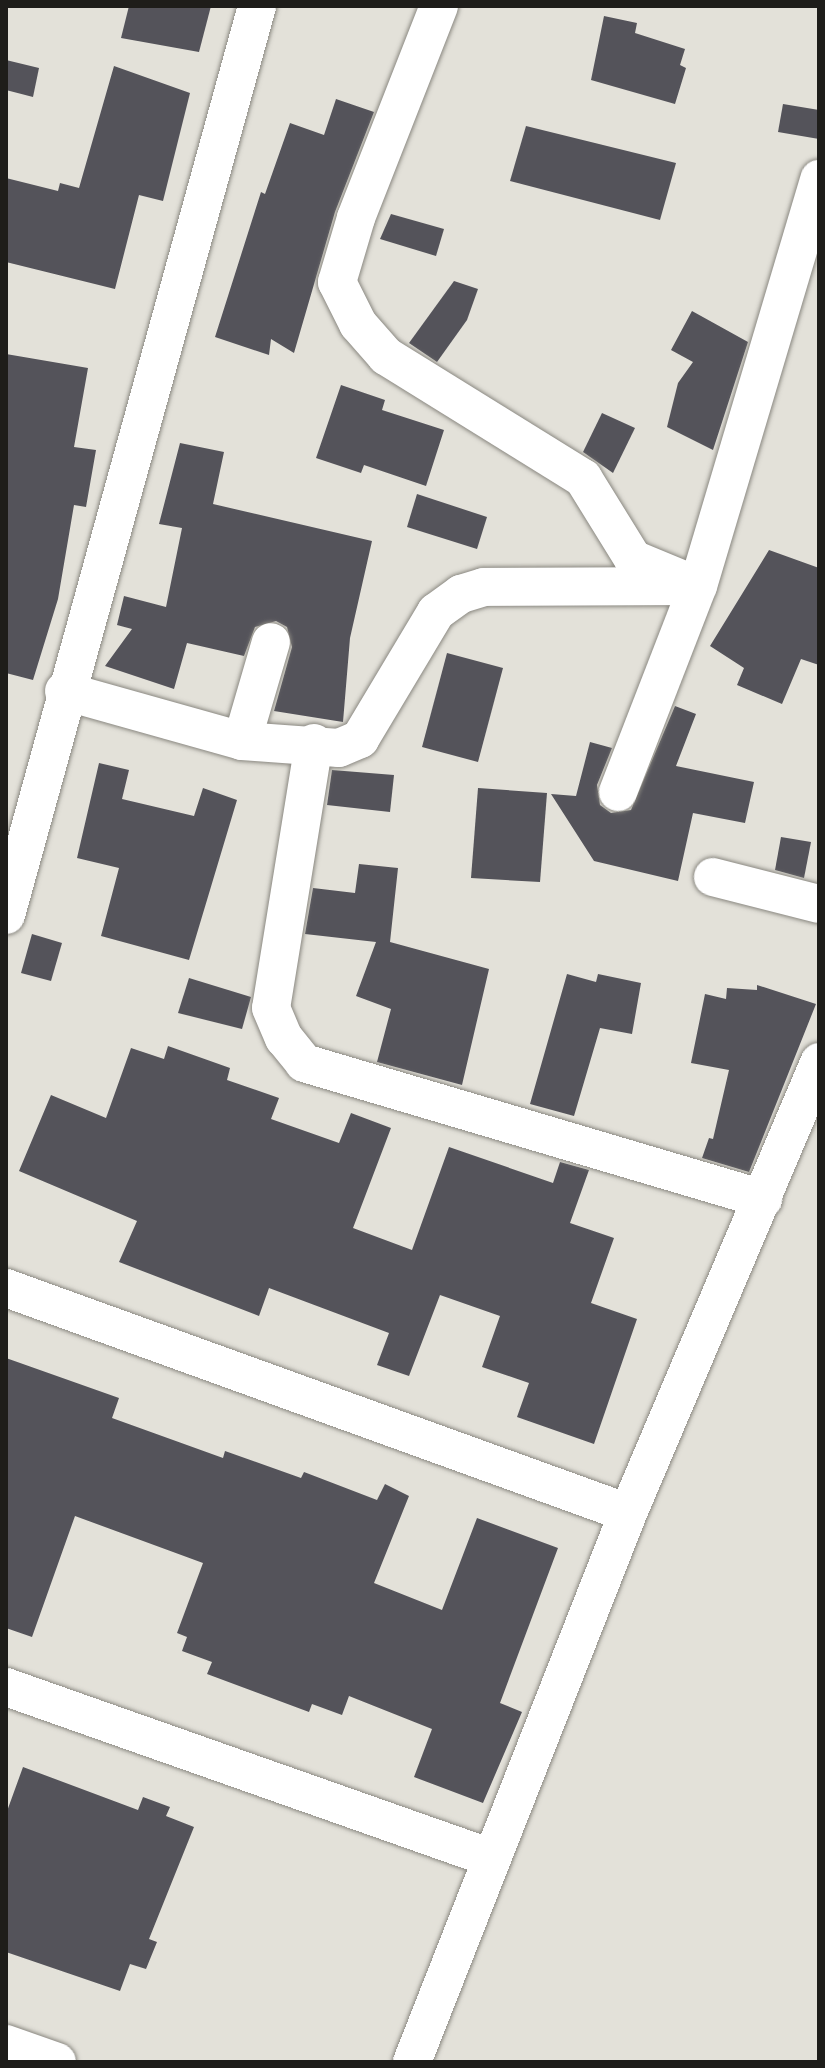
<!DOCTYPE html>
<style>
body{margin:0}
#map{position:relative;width:825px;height:2068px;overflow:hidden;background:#e3e1d9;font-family:"Roboto Serif",serif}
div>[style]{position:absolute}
.building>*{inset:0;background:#54535a}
.roads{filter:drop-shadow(0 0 2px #8a8881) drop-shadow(0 0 2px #8a8881)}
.street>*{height:38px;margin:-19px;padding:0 19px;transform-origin:19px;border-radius:19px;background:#fff}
span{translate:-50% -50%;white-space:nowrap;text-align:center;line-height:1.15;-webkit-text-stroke:8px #e3e1d9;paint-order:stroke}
.frame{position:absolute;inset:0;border:8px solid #1e1d1a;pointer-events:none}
</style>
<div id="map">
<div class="building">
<div style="clip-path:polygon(129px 6px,211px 6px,199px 52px,121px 38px)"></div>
<div style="clip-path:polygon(604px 16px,637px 23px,635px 33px,685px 49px,680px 65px,686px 68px,675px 104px,591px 80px)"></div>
<div style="clip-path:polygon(6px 60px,39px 68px,33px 97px,6px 90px)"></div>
<div style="clip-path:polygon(114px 66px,190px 93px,163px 201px,139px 195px,115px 289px,6px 262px,6px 178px,58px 191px,60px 183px,79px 188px)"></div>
<div style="clip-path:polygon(336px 99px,374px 112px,335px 212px,294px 353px,271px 339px,269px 355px,215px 337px,261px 192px,265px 194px,290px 123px,324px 135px)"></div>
<div style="clip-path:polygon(783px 104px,819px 110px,819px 139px,778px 132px)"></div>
<div style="clip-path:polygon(526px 126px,676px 163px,660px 220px,510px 181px)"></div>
<div style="clip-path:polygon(391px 214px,444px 229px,436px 256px,380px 239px)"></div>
<div style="clip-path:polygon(454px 281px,478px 289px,467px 320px,437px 362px,409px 343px)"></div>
<div style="clip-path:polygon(692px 311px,748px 342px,713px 450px,667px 427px,678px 383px,693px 362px,671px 350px)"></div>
<div style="clip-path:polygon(6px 354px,88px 368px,74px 447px,96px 450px,86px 507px,74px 505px,58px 599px,33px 680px,6px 673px)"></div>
<div style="clip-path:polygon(341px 385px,385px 400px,382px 410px,444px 430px,426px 486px,364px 465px,361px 473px,316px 458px)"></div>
<div style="clip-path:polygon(602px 413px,635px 428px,613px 473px,583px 452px)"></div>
<div style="clip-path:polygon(180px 443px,224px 452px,213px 504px,372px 541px,350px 638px,343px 722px,274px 711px,292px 647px,287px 627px,276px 621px,255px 627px,244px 656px,187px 643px,174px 689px,105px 666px,132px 629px,117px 625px,124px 596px,166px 607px,182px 528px,159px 524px)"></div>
<div style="clip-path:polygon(417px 494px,487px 517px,477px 549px,407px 527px)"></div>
<div style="clip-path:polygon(769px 550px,819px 568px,819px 665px,801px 659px,782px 704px,737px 685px,744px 668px,710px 646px)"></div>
<div style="clip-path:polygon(447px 653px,503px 668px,478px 762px,422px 747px)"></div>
<div style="clip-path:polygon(675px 706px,696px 714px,676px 766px,754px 782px,745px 823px,693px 813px,678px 881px,594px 861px,551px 794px,576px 796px,590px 742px,612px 748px,597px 785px,600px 805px,611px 813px,631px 810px)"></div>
<div style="clip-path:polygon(99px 763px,129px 770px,122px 799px,194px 816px,203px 788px,237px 800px,189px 960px,101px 936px,119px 868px,77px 858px)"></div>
<div style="clip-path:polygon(332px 770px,394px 775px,390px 812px,327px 805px)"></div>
<div style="clip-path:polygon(478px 788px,547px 793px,540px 882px,471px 878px)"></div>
<div style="clip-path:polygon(781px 837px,811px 842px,804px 878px,775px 870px)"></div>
<div style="clip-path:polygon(359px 864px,398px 868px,390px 942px,489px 969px,462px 1085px,377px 1062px,391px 1009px,356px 996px,376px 942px,305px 934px,313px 888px,355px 893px)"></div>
<div style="clip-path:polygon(32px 934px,62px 943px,51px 981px,21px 973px)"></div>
<div style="clip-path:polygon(567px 974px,596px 982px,598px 974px,641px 983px,632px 1034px,600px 1028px,574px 1116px,530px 1104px)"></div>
<div style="clip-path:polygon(189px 978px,251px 997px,242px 1029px,178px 1013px)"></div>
<div style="clip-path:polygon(757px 985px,816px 1004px,749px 1172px,702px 1158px,709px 1138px,713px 1139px,729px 1070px,691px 1063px,705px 994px,726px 999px,727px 988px,757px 990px)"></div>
<div style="clip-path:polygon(168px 1046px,230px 1068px,227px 1080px,279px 1098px,271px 1119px,339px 1143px,351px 1113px,391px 1128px,353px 1228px,412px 1250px,449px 1147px,553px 1183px,560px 1162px,589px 1170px,570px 1223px,614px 1238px,591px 1303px,637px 1319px,594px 1444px,517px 1417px,529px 1383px,482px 1367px,500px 1316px,440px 1295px,409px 1376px,377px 1365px,389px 1333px,269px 1288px,259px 1316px,119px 1262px,137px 1221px,19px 1171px,51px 1095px,106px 1118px,131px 1048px,164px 1059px)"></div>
<div style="clip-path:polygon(6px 1358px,119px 1398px,112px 1418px,223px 1458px,225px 1451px,301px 1478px,304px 1472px,377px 1500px,385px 1484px,409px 1496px,374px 1583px,442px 1610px,477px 1518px,558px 1548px,500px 1703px,522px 1712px,483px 1803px,414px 1777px,432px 1729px,349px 1696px,342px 1715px,312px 1704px,309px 1712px,207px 1674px,212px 1662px,182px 1651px,187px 1637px,177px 1633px,203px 1563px,75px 1516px,32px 1637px,6px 1628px)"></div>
<div style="clip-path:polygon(23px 1767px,138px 1810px,143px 1797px,170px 1807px,166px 1816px,194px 1827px,149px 1939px,157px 1942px,146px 1969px,130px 1964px,120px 1991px,6px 1952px,6px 1814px)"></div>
</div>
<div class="roads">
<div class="street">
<div style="left:439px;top:6px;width:228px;rotate:111.4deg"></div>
<div style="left:356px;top:218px;width:67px;rotate:106.5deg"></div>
<div style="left:337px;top:282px;width:47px;rotate:63.4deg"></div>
<div style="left:358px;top:324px;width:43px;rotate:48.8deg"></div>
<div style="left:386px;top:356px;width:232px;rotate:31.8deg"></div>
<div style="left:583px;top:478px;width:95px;rotate:58.3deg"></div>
<div style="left:633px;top:559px;width:70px;rotate:22.6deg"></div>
<div style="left:64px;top:691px;width:185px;rotate:15.7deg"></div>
<div style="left:242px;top:741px;width:97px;rotate:4.1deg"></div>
<div style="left:339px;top:748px;width:23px;rotate:-23deg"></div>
<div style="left:360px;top:739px;width:148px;rotate:-59.1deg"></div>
<div style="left:436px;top:612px;width:31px;rotate:-36deg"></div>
<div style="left:461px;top:594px;width:24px;rotate:-17deg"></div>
<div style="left:484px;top:587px;width:195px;rotate:-0.3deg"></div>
<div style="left:242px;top:741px;width:103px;rotate:-73.7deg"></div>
<div style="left:314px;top:743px;width:268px;rotate:99.2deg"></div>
<div style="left:271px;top:1008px;width:33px;rotate:67deg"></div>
<div style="left:284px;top:1038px;width:32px;rotate:51deg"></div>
<div style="left:304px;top:1063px;width:479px;rotate:16.5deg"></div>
<div style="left:618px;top:792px;width:221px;rotate:-68.8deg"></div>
<div style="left:698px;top:586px;width:425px;rotate:-73.4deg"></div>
<div style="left:713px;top:877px;width:109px;rotate:14.3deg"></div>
<div style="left:6px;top:915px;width:943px;rotate:-74.56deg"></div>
<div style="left:6px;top:1288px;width:661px;rotate:19.89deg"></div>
<div style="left:6px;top:1687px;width:514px;rotate:19.42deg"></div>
<div style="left:6px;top:2044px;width:54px;rotate:19.4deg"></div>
<div style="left:412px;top:2062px;width:590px;rotate:-68.52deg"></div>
<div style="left:628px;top:1513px;width:490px;rotate:-67deg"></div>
</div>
</div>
<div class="frame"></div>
</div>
